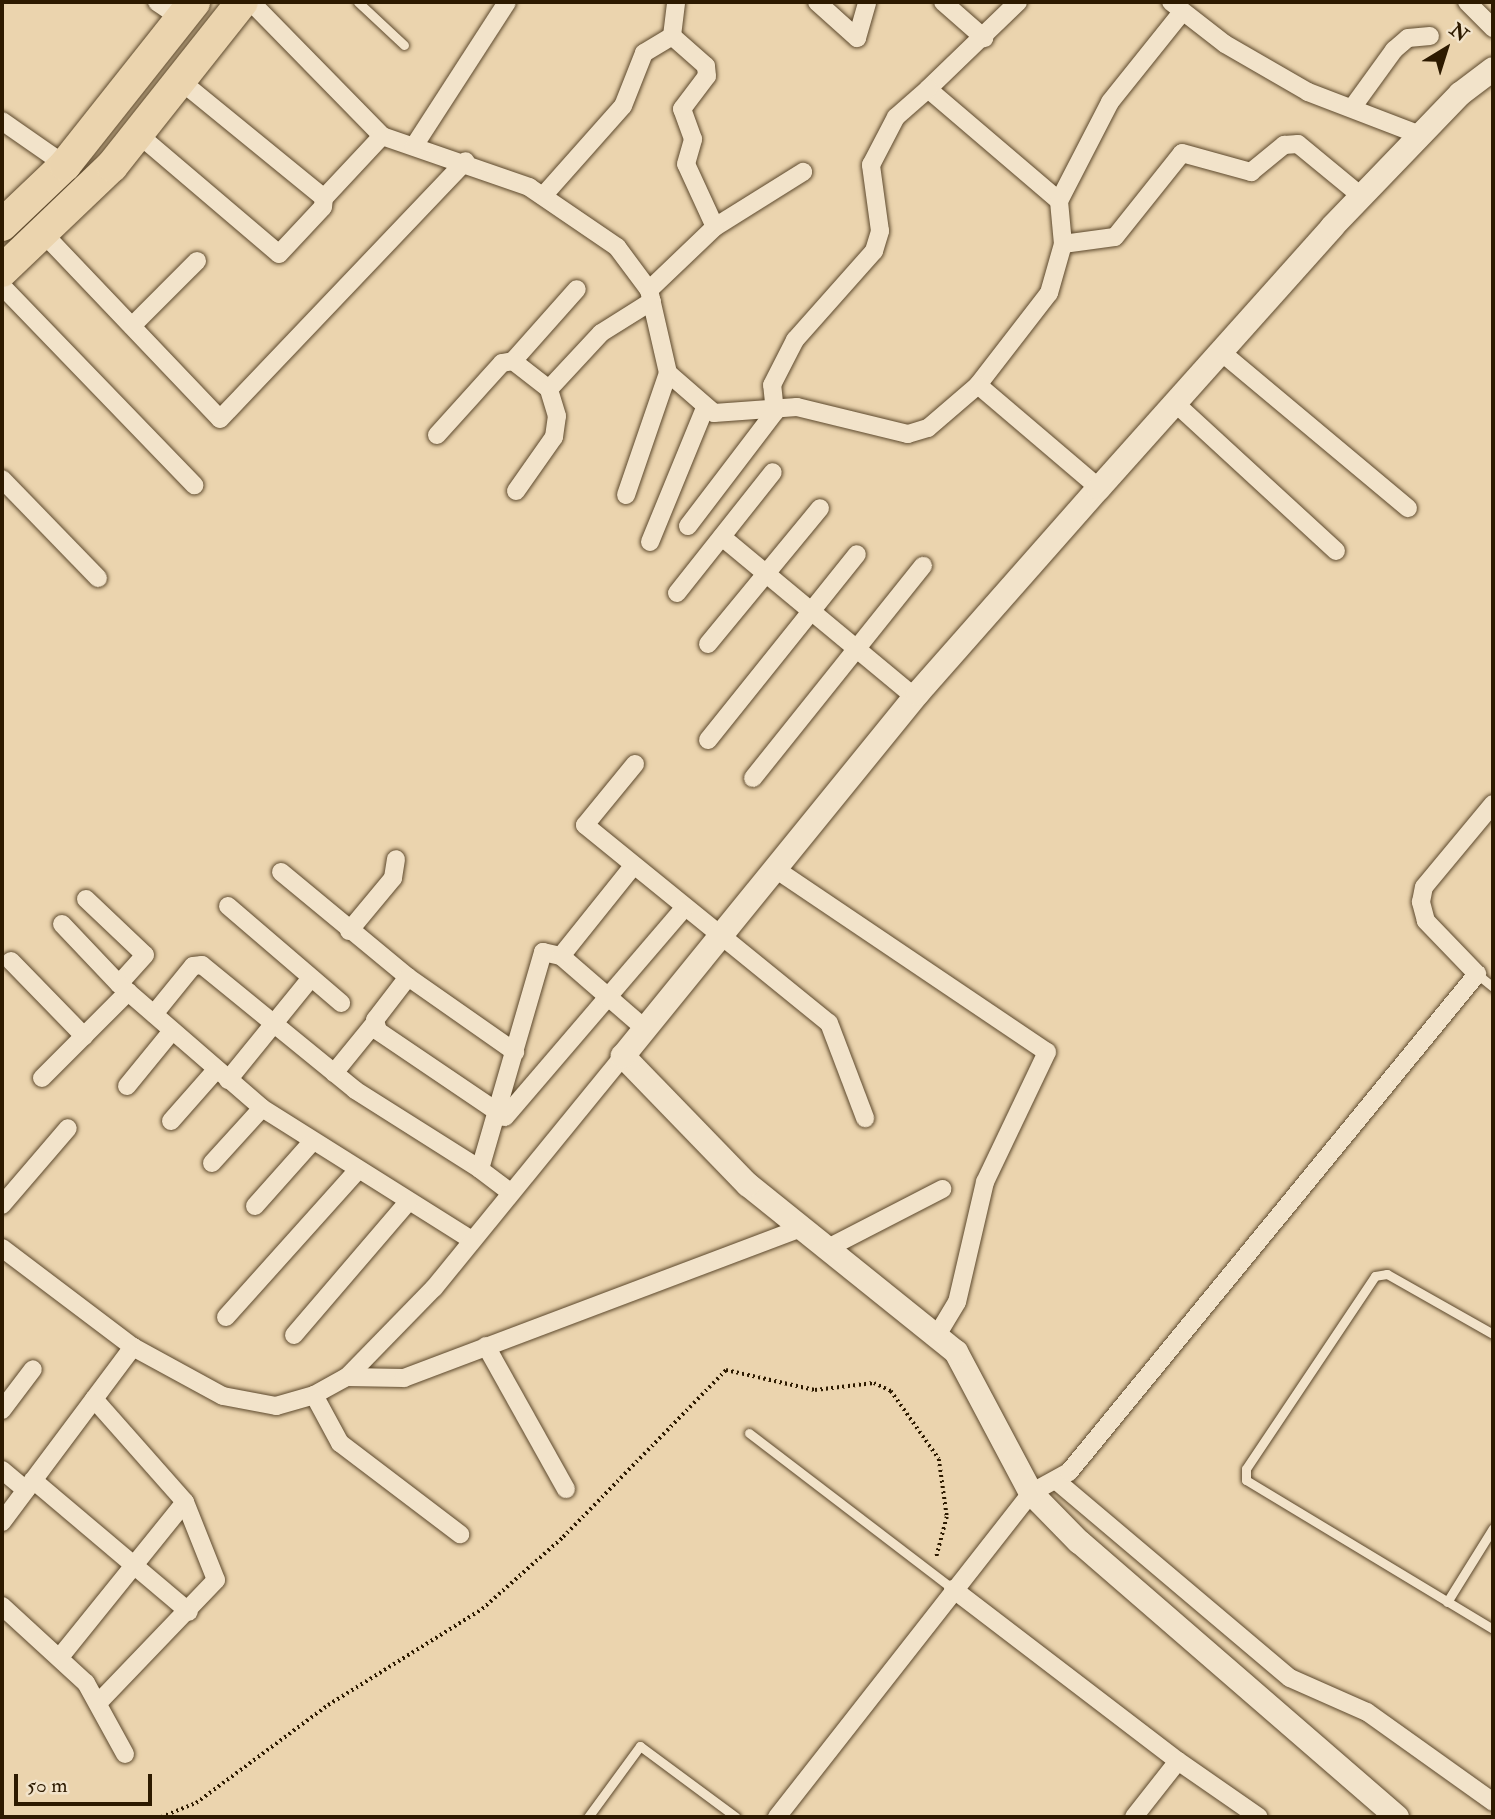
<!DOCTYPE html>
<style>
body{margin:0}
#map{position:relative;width:1495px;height:1819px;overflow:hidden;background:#ebd4ae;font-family:"IM FELL Double Pica",serif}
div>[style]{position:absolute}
.path>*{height:3.5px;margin-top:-1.75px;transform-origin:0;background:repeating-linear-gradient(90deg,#2d1a00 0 2px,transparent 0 5.5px)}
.roads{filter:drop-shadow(0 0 2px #5c482c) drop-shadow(0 0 2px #5c482c)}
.lane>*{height:9px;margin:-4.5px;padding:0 4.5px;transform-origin:4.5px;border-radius:4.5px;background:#f2e3ca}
.street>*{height:18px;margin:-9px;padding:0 9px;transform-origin:9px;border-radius:9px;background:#f2e3ca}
.secondary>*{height:24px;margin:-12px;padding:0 12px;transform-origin:12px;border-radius:12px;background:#f2e3ca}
.highway>*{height:32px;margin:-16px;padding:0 16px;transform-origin:16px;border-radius:16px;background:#ebd4ae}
span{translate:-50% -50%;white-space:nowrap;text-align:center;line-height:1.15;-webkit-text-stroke:5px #f2e3ca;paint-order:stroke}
.frame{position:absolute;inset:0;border:4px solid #2d1a00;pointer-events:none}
.north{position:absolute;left:1411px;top:14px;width:70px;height:70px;-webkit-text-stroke:5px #f2e3ca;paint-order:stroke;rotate:38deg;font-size:19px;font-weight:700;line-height:28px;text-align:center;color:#2d1a00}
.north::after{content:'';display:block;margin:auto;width:24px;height:32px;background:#2d1a00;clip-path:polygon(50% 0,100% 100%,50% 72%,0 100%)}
.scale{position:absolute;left:14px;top:1774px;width:138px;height:32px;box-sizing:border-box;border:4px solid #2d1a00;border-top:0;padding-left:9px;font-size:21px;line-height:24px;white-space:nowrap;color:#2d1a00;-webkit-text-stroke:5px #f2e3ca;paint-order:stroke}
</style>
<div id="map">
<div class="path">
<div style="left:161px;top:1817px;width:38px;rotate:-22deg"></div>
<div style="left:196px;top:1803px;width:164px;rotate:-36.6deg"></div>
<div style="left:328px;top:1705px;width:181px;rotate:-31.9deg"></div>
<div style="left:482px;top:1609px;width:108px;rotate:-41.6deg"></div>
<div style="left:563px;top:1537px;width:233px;rotate:-45.7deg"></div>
<div style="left:726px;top:1370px;width:91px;rotate:12.7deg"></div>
<div style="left:815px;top:1390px;width:59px;rotate:-6.8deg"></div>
<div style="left:874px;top:1383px;width:19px;rotate:25deg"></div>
<div style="left:891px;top:1391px;width:83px;rotate:54.8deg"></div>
<div style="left:939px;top:1459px;width:59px;rotate:82.1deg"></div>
<div style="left:947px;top:1517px;width:43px;rotate:104.7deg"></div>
</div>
<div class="roads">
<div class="lane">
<div style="left:358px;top:2px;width:63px;rotate:43.1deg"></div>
<div style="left:1477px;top:974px;width:21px;rotate:39deg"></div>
<div style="left:1493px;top:1334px;width:122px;rotate:-150.5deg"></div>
<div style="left:1387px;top:1274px;width:12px;rotate:171deg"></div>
<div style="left:1375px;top:1276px;width:232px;rotate:123.8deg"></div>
<div style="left:1246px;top:1469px;width:11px;rotate:90deg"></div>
<div style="left:1246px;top:1480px;width:288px;rotate:31.1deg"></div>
<div style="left:749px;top:1433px;width:257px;rotate:37.4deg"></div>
<div style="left:1447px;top:1602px;width:87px;rotate:-58.1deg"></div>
<div style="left:588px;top:1817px;width:88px;rotate:-53.8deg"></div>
<div style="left:640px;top:1746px;width:119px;rotate:36.5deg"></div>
</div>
<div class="street">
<div style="left:157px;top:2px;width:29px;rotate:34deg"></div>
<div style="left:251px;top:2px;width:187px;rotate:45.6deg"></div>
<div style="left:382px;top:136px;width:156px;rotate:19.1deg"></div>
<div style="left:529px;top:187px;width:107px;rotate:34.3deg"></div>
<div style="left:617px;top:247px;width:54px;rotate:53.3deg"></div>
<div style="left:649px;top:290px;width:85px;rotate:77.1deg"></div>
<div style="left:668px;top:373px;width:61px;rotate:41deg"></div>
<div style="left:714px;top:413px;width:83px;rotate:-4.1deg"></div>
<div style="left:797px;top:407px;width:114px;rotate:13.7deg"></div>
<div style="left:908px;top:434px;width:21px;rotate:-17deg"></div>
<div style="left:928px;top:428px;width:66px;rotate:-40.7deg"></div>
<div style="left:817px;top:2px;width:54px;rotate:42deg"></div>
<div style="left:857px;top:38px;width:37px;rotate:-74deg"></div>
<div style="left:943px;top:2px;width:55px;rotate:41.3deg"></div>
<div style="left:1018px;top:2px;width:125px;rotate:136deg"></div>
<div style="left:928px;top:89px;width:172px;rotate:40.5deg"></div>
<div style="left:1059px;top:201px;width:43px;rotate:84.7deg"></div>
<div style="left:1063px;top:244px;width:51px;rotate:105.9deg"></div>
<div style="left:1049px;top:293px;width:116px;rotate:127.7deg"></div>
<div style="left:978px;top:385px;width:159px;rotate:40.4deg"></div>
<div style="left:1171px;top:2px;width:68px;rotate:37.9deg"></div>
<div style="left:1225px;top:44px;width:96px;rotate:30deg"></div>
<div style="left:1308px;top:92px;width:120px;rotate:21deg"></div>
<div style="left:1467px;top:2px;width:37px;rotate:45deg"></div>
<div style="left:182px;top:82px;width:183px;rotate:39.2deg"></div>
<div style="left:324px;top:198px;width:85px;rotate:-46.9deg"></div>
<div style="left:1352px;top:108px;width:72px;rotate:-54.1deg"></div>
<div style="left:1394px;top:50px;width:18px;rotate:-41deg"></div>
<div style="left:1408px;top:38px;width:22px;rotate:-5deg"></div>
<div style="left:2px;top:121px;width:77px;rotate:34.9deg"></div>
<div style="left:138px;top:134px;width:185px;rotate:40.4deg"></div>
<div style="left:279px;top:254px;width:64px;rotate:-46.9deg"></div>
<div style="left:323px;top:207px;width:9px;rotate:-84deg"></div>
<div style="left:414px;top:146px;width:171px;rotate:-57.1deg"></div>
<div style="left:543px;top:196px;width:120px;rotate:-48.4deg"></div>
<div style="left:623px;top:106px;width:57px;rotate:-68.4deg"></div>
<div style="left:644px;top:53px;width:33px;rotate:-31deg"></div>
<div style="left:672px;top:36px;width:34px;rotate:-83deg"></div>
<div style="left:1059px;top:201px;width:111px;rotate:-62.7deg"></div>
<div style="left:1110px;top:102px;width:115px;rotate:-51.3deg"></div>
<div style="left:715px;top:227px;width:104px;rotate:-32deg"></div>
<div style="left:42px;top:232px;width:258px;rotate:46.4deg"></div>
<div style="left:220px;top:419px;width:356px;rotate:-46.4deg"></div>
<div style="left:1063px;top:244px;width:52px;rotate:-7.7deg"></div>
<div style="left:1115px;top:237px;width:107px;rotate:-51.4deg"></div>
<div style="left:1182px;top:153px;width:72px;rotate:15.4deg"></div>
<div style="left:1251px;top:172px;width:43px;rotate:-39.3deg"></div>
<div style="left:1284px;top:145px;width:14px;rotate:-4deg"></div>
<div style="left:1298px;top:144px;width:82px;rotate:39.5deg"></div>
<div style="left:2px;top:286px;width:277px;rotate:46deg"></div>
<div style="left:649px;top:290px;width:91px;rotate:-43.7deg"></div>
<div style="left:715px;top:227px;width:69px;rotate:-114.7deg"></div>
<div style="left:686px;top:164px;width:26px;rotate:-74deg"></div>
<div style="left:693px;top:139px;width:32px;rotate:-110deg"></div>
<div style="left:682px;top:109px;width:41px;rotate:-52.9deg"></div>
<div style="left:707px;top:76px;width:10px;rotate:-96deg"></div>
<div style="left:706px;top:66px;width:45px;rotate:-138.6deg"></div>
<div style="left:132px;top:326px;width:92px;rotate:-45deg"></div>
<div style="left:1220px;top:351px;width:245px;rotate:39.9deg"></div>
<div style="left:513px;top:361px;width:96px;rotate:-48.4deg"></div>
<div style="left:1174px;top:402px;width:220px;rotate:42.6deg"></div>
<div style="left:437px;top:435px;width:97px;rotate:-47.9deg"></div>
<div style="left:502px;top:363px;width:11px;rotate:-10deg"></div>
<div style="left:513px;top:361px;width:46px;rotate:37.9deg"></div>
<div style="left:549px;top:389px;width:76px;rotate:-47.1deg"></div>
<div style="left:601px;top:333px;width:60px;rotate:-32.1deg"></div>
<div style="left:2px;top:479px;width:138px;rotate:45.9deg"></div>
<div style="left:516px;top:491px;width:66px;rotate:-54.9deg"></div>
<div style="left:554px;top:437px;width:21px;rotate:-82deg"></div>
<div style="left:557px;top:416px;width:28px;rotate:-107deg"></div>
<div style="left:626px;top:495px;width:129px;rotate:-71deg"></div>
<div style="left:688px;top:526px;width:143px;rotate:-52.7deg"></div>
<div style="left:775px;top:412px;width:27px;rotate:-96deg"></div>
<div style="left:772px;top:385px;width:51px;rotate:-62.9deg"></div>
<div style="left:795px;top:340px;width:119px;rotate:-48.4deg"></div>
<div style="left:874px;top:251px;width:21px;rotate:-73deg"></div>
<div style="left:880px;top:231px;width:67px;rotate:-97.8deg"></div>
<div style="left:871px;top:165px;width:54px;rotate:-62.5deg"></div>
<div style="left:896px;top:117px;width:43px;rotate:-41.2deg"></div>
<div style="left:722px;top:537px;width:251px;rotate:39.7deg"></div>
<div style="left:650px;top:542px;width:145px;rotate:-67.7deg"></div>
<div style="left:677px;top:593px;width:154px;rotate:-51.6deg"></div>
<div style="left:708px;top:644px;width:176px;rotate:-50.5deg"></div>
<div style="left:708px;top:740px;width:238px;rotate:-51.3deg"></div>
<div style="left:635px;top:764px;width:79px;rotate:129.3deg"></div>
<div style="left:585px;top:825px;width:314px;rotate:39.1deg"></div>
<div style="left:829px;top:1023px;width:102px;rotate:69.2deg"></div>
<div style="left:753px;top:778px;width:272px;rotate:-51.3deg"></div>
<div style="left:774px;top:868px;width:329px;rotate:34deg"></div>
<div style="left:1047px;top:1052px;width:144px;rotate:115.5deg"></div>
<div style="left:985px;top:1182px;width:123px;rotate:103.1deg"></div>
<div style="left:957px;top:1302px;width:39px;rotate:121deg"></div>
<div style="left:281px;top:872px;width:165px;rotate:39.6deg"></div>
<div style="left:408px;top:977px;width:131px;rotate:35deg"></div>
<div style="left:86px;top:899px;width:81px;rotate:43.5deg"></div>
<div style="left:145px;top:955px;width:39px;rotate:132deg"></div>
<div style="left:228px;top:906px;width:149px;rotate:40.6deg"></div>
<div style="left:62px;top:924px;width:83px;rotate:46.5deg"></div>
<div style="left:119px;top:984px;width:189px;rotate:40.9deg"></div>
<div style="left:262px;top:1108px;width:248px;rotate:32.2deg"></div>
<div style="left:349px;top:931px;width:69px;rotate:-50.3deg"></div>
<div style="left:393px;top:878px;width:19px;rotate:-81deg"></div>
<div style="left:561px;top:956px;width:115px;rotate:-51.3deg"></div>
<div style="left:11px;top:961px;width:105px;rotate:45.8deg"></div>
<div style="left:408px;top:977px;width:54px;rotate:127.5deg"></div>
<div style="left:375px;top:1020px;width:11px;rotate:75deg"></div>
<div style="left:378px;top:1031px;width:153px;rotate:34.1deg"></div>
<div style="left:505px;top:1117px;width:275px;rotate:-49.4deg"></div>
<div style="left:154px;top:1014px;width:62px;rotate:-50.9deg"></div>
<div style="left:193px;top:966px;width:9px;rotate:-6deg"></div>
<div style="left:202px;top:965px;width:198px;rotate:39.2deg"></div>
<div style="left:355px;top:1090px;width:148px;rotate:32.3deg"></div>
<div style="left:334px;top:1073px;width:63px;rotate:-50.8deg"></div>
<div style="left:42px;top:1078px;width:122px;rotate:-45deg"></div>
<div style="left:228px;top:1080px;width:130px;rotate:-50.9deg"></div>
<div style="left:127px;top:1086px;width:71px;rotate:-50.7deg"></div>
<div style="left:171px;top:1121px;width:68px;rotate:-48.6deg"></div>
<div style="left:212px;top:1163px;width:74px;rotate:-47.7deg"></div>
<div style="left:510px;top:1192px;width:38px;rotate:-143deg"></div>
<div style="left:480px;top:1169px;width:226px;rotate:-73.8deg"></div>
<div style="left:543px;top:952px;width:18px;rotate:13deg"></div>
<div style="left:561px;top:956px;width:108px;rotate:40.9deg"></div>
<div style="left:2px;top:1205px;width:101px;rotate:-49.4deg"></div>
<div style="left:255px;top:1206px;width:86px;rotate:-48.3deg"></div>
<div style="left:2px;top:1248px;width:164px;rotate:37.1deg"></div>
<div style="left:133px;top:1347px;width:102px;rotate:28.6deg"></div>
<div style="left:223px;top:1396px;width:54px;rotate:10.7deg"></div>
<div style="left:276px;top:1406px;width:40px;rotate:-16deg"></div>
<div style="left:314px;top:1395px;width:38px;rotate:-29deg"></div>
<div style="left:347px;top:1377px;width:124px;rotate:-45.7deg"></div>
<div style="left:434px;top:1288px;width:299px;rotate:-50.8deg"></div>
<div style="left:826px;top:1249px;width:131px;rotate:-27.3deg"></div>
<div style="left:226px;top:1317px;width:196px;rotate:-48.1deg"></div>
<div style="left:294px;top:1335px;width:175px;rotate:-49.4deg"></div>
<div style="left:486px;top:1346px;width:164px;rotate:60.8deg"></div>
<div style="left:347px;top:1377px;width:57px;rotate:1deg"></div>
<div style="left:404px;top:1378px;width:423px;rotate:-20.7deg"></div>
<div style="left:314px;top:1395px;width:55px;rotate:61.6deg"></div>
<div style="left:340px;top:1443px;width:151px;rotate:37.2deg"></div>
<div style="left:94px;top:1399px;width:137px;rotate:48.5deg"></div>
<div style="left:185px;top:1502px;width:84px;rotate:68.3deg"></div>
<div style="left:216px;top:1580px;width:168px;rotate:133.8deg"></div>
<div style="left:2px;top:1410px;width:51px;rotate:-52.9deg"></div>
<div style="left:2px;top:1470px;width:31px;rotate:40deg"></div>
<div style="left:33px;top:1480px;width:204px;rotate:40.2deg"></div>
<div style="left:1059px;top:1483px;width:302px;rotate:40.2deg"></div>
<div style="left:1290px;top:1678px;width:84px;rotate:23.8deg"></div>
<div style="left:1367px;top:1712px;width:155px;rotate:35.5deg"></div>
<div style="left:2px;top:1522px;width:219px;rotate:-53.2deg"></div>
<div style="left:953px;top:1589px;width:283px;rotate:37.4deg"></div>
<div style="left:1178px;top:1761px;width:71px;rotate:128.2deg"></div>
<div style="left:2px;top:1606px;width:114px;rotate:42.5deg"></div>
<div style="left:86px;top:1683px;width:81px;rotate:61.2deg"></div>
<div style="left:60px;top:1657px;width:199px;rotate:-51.1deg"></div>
<div style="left:1178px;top:1761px;width:98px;rotate:34.7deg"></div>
<div style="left:777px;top:1817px;width:412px;rotate:-51.9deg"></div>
<div style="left:1031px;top:1493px;width:43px;rotate:-28.9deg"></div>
<div style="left:1069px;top:1472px;width:644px;rotate:-50.67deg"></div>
<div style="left:1477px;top:974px;width:74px;rotate:-133.9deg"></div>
<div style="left:1426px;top:921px;width:20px;rotate:-105deg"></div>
<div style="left:1421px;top:902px;width:15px;rotate:-79deg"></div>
<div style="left:1424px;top:887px;width:108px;rotate:-50.3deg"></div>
</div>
<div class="secondary">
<div style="left:1397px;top:1817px;width:420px;rotate:-139.1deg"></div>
<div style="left:1079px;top:1542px;width:69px;rotate:-134.4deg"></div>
<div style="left:1031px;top:1493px;width:160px;rotate:-118deg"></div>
<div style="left:956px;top:1352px;width:267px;rotate:-141.2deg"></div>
<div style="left:748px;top:1185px;width:180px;rotate:-134.1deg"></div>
<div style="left:623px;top:1056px;width:468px;rotate:-50.9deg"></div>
<div style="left:918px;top:693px;width:273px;rotate:-48.6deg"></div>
<div style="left:1099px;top:488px;width:350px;rotate:-48.2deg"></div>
<div style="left:1332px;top:227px;width:185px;rotate:-46.1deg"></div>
<div style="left:1460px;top:94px;width:41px;rotate:-37.1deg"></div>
</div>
<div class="highway">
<div style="left:2px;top:225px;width:87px;rotate:-43.6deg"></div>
<div style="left:65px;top:165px;width:208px;rotate:-51.6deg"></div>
<div style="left:2px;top:271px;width:152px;rotate:-43.7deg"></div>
<div style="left:112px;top:166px;width:209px;rotate:-51.6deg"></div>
</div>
</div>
<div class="frame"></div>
<div class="north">N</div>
<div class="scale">50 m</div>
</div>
